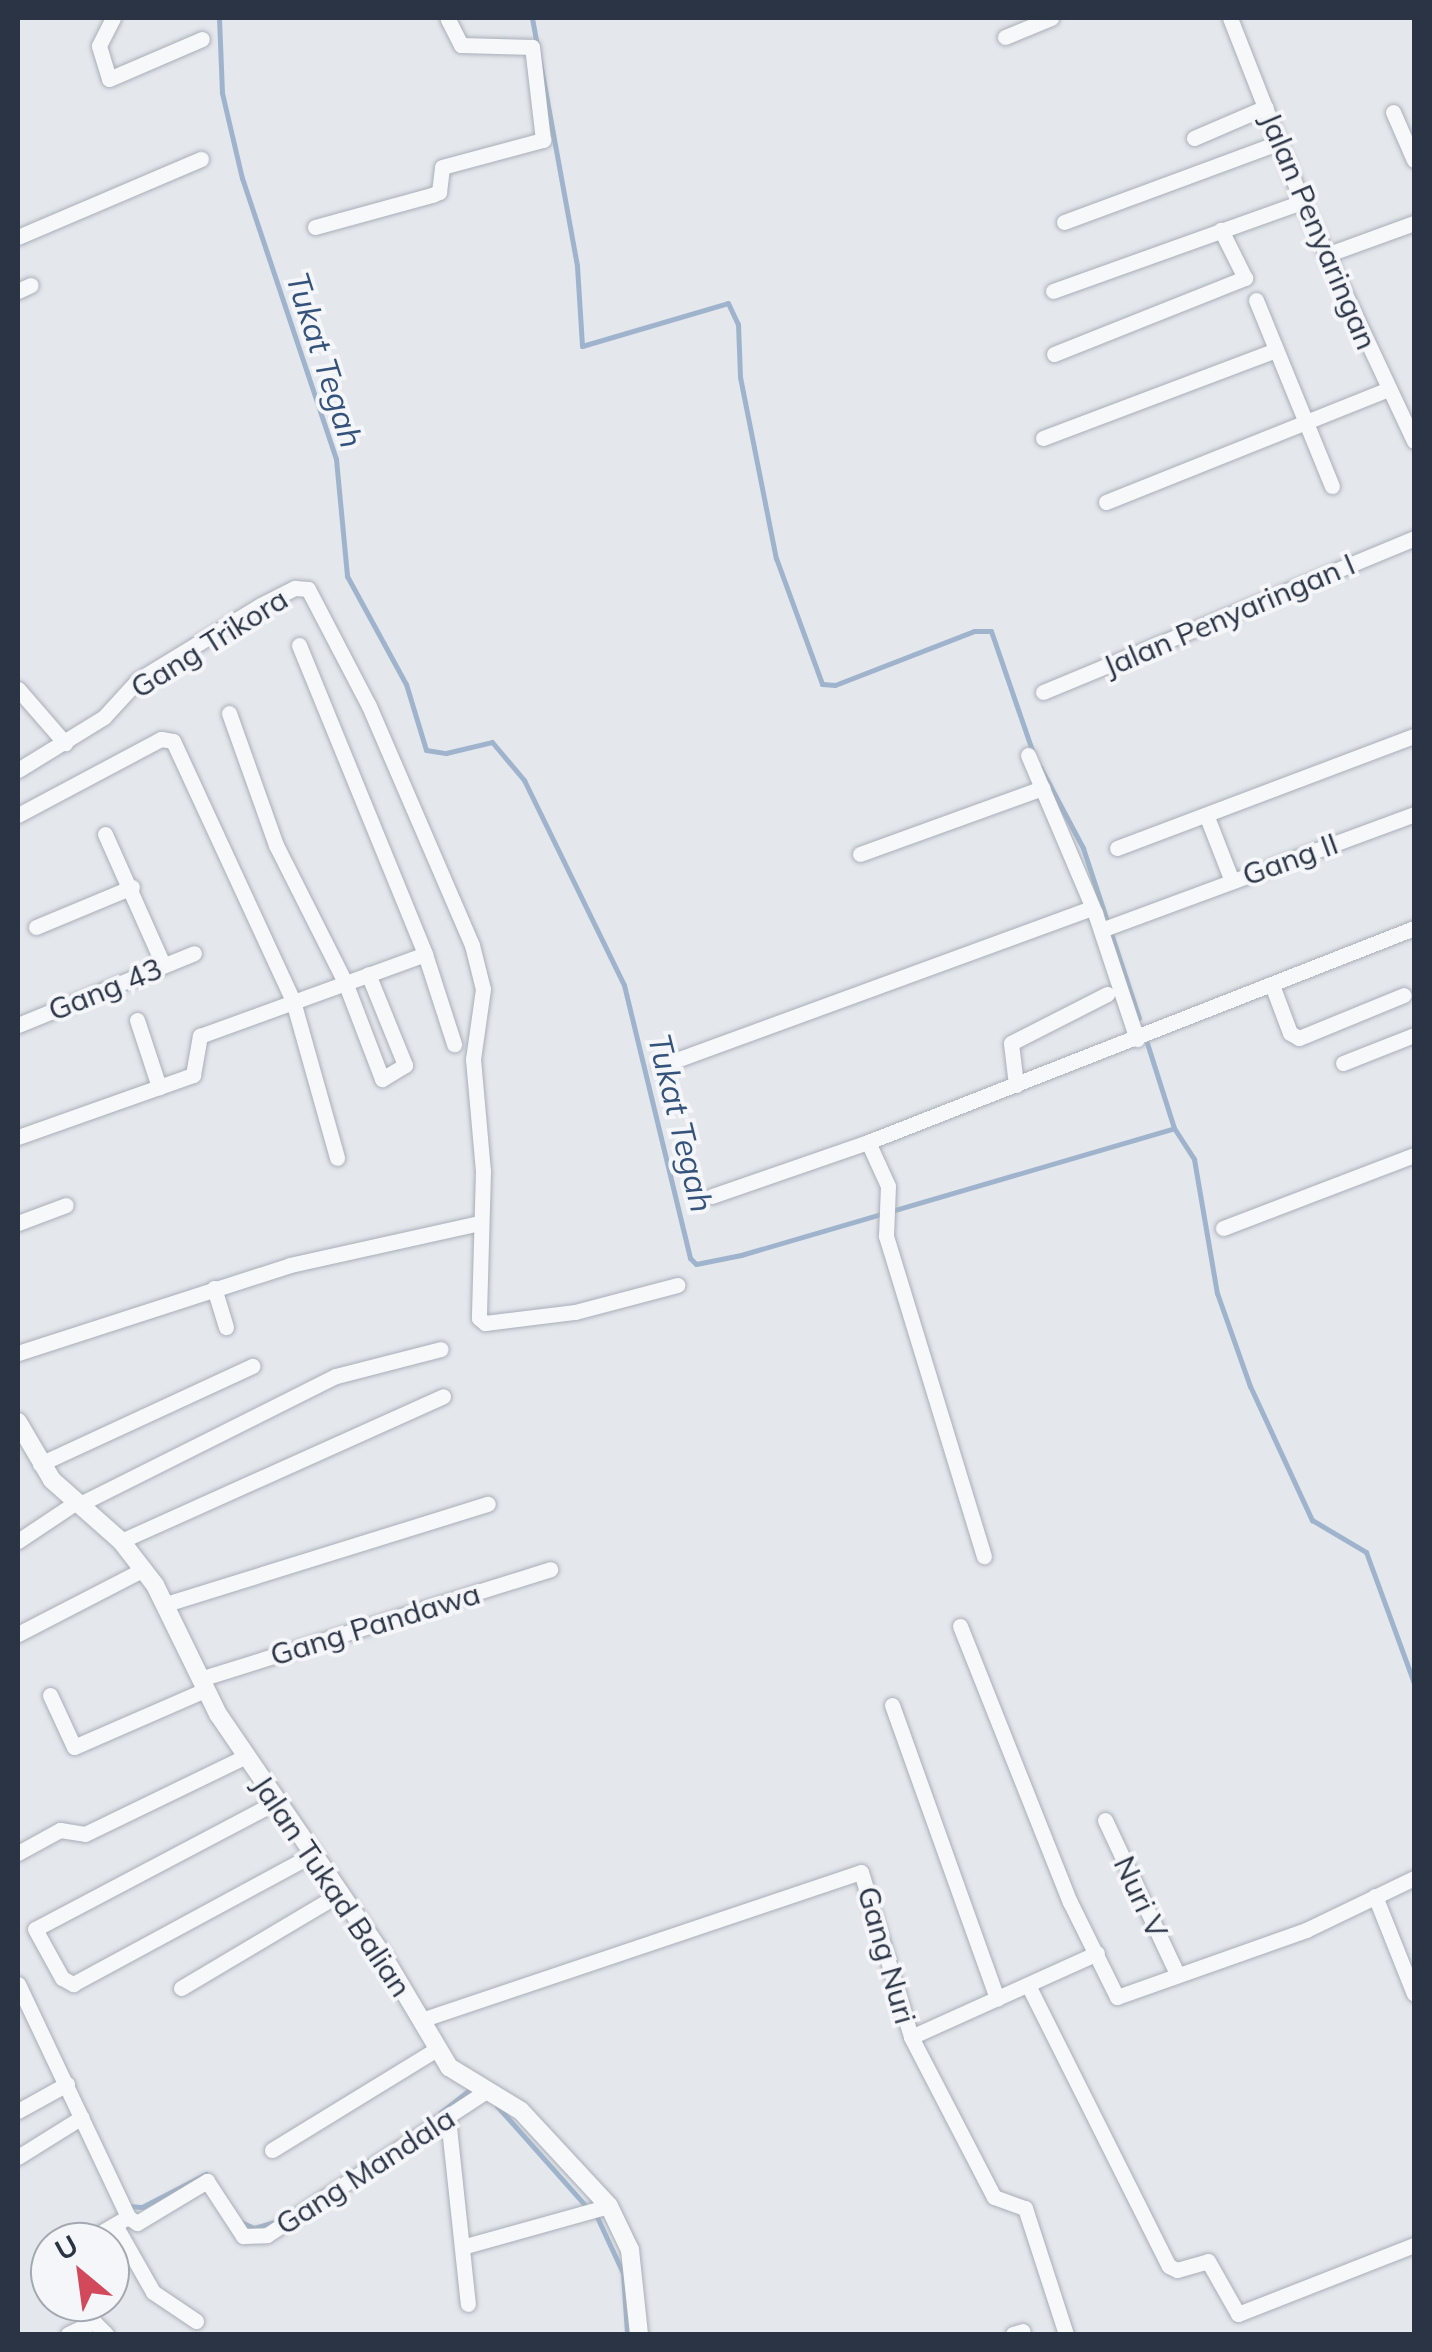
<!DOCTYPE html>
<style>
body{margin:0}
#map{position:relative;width:1432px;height:2352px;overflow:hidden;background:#e4e7ec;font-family:Mulish,sans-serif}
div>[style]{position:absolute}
.stream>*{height:5px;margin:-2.5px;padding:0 2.5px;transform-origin:2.5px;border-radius:2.5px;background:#9fb4cc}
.roads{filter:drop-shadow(0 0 2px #a9aeb7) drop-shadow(0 0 2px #a9aeb7)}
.minor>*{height:15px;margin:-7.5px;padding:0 7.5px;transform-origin:7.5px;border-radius:7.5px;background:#f7f8fa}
.tertiary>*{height:18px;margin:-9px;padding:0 9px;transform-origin:9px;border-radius:9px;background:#f7f8fa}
span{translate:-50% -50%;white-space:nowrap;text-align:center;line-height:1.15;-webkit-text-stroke:8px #f4f6f9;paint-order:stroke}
.street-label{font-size:30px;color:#2b3445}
.water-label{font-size:32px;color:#34527a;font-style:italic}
.frame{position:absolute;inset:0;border:20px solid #2b3445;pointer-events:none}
.north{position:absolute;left:30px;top:2222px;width:100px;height:100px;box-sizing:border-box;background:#f4f6f9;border:2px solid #a4a8b1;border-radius:50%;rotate:331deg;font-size:28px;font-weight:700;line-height:40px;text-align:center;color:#2b3445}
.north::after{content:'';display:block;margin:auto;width:35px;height:45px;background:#d1495b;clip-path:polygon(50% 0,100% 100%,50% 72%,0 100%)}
</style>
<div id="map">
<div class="stream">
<div style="left:219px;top:18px;width:75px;rotate:87.7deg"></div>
<div style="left:222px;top:93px;width:87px;rotate:76.8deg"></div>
<div style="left:242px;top:178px;width:296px;rotate:71.5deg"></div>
<div style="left:336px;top:459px;width:118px;rotate:84.6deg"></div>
<div style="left:347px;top:576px;width:123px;rotate:61.4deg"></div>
<div style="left:406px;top:684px;width:69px;rotate:73.1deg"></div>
<div style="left:426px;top:750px;width:20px;rotate:9deg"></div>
<div style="left:446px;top:753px;width:47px;rotate:-13.4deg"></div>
<div style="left:492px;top:742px;width:50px;rotate:49.9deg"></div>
<div style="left:524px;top:780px;width:228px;rotate:64deg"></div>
<div style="left:624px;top:985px;width:281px;rotate:76.4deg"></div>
<div style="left:690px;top:1258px;width:8px;rotate:45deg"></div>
<div style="left:696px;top:1264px;width:46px;rotate:-11.3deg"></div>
<div style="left:741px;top:1255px;width:451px;rotate:-16.3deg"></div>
<div style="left:1174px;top:1128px;width:37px;rotate:57deg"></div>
<div style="left:1194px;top:1159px;width:136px;rotate:80.3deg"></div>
<div style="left:1217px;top:1293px;width:99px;rotate:70.5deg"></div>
<div style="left:1250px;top:1386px;width:148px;rotate:65.2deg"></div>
<div style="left:1312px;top:1520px;width:63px;rotate:30.7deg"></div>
<div style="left:1366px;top:1552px;width:140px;rotate:69.9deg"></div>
<div style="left:532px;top:18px;width:252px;rotate:79.7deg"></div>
<div style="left:577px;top:266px;width:80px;rotate:86.4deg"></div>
<div style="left:582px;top:346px;width:152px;rotate:-16.4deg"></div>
<div style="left:728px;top:303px;width:23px;rotate:65deg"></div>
<div style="left:738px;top:324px;width:53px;rotate:87.8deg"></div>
<div style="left:740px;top:377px;width:185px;rotate:78.8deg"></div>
<div style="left:776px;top:558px;width:134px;rotate:69.9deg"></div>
<div style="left:822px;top:684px;width:13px;rotate:4deg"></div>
<div style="left:835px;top:685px;width:149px;rotate:-21.2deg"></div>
<div style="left:974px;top:631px;width:17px"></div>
<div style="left:991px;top:631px;width:129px;rotate:71deg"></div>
<div style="left:1040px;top:767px;width:92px;rotate:62deg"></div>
<div style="left:1083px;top:848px;width:179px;rotate:71.8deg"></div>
<div style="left:1147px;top:1043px;width:89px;rotate:72.4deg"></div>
<div style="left:497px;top:2106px;width:131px;rotate:48.4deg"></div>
<div style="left:440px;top:2113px;width:36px;rotate:-38deg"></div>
<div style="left:468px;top:2091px;width:9px;rotate:27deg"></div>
<div style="left:127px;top:2206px;width:15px;rotate:4deg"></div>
<div style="left:142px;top:2207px;width:72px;rotate:-27.3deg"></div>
<div style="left:597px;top:2217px;width:62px;rotate:65.1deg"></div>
<div style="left:623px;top:2273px;width:61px;rotate:86.2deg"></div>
<div style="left:241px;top:2222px;width:14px;rotate:25deg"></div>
<div style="left:254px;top:2228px;width:19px;rotate:-16deg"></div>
</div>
<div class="roads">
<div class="minor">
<div style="left:113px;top:18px;width:31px;rotate:117deg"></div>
<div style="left:99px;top:46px;width:34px;rotate:73deg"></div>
<div style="left:109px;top:79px;width:101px;rotate:-23.3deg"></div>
<div style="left:1230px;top:18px;width:198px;rotate:68.6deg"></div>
<div style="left:1302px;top:202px;width:264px;rotate:64.9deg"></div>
<div style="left:1005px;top:37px;width:50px;rotate:-22.4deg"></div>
<div style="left:1393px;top:112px;width:52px;rotate:66.4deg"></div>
<div style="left:1194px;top:138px;width:78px;rotate:-23.3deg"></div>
<div style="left:1064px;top:222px;width:230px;rotate:-20.3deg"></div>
<div style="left:315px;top:227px;width:121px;rotate:-15.3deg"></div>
<div style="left:432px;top:195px;width:8px;rotate:-23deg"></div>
<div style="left:439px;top:192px;width:25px;rotate:-83deg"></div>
<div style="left:442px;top:167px;width:105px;rotate:-15deg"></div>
<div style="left:543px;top:140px;width:94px;rotate:-96.7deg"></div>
<div style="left:532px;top:47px;width:71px;rotate:-178.4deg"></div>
<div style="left:461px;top:45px;width:30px;rotate:-117deg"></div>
<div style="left:18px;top:237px;width:199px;rotate:-23.1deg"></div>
<div style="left:1326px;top:255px;width:94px;rotate:-20deg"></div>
<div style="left:18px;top:291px;width:14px;rotate:-25deg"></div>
<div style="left:1053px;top:291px;width:264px;rotate:-19.7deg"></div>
<div style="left:1256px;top:300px;width:201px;rotate:67.8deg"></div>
<div style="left:1054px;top:354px;width:206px;rotate:-21.7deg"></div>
<div style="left:1245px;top:278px;width:54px;rotate:-116.6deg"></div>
<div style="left:1043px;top:438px;width:249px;rotate:-20.7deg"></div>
<div style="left:1106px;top:502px;width:304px;rotate:-21.8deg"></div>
<div style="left:299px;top:645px;width:334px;rotate:67.8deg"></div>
<div style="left:425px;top:954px;width:95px;rotate:72.1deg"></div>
<div style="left:18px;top:689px;width:72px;rotate:49deg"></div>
<div style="left:1043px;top:692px;width:402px;rotate:-22.5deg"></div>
<div style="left:229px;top:713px;width:140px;rotate:70.4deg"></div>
<div style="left:276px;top:845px;width:153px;rotate:63.3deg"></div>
<div style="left:345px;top:982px;width:104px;rotate:69.1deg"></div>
<div style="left:382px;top:1079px;width:27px;rotate:-31deg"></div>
<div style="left:405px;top:1065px;width:98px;rotate:-112.1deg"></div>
<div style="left:1028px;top:755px;width:172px;rotate:67deg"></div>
<div style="left:1095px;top:913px;width:133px;rotate:71.6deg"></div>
<div style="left:18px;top:770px;width:101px;rotate:-31.6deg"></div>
<div style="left:104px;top:717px;width:50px;rotate:-47.4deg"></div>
<div style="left:138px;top:680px;width:144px;rotate:-31.4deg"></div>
<div style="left:261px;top:605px;width:38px;rotate:-27deg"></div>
<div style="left:295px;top:588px;width:13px;rotate:4deg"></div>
<div style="left:308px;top:589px;width:132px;rotate:62.5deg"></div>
<div style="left:369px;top:706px;width:260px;rotate:66.7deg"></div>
<div style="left:472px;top:945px;width:45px;rotate:76deg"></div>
<div style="left:483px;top:989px;width:71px;rotate:98.1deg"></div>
<div style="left:473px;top:1059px;width:112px;rotate:84.9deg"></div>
<div style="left:483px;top:1171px;width:147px;rotate:91.6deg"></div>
<div style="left:479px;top:1318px;width:8px;rotate:40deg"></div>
<div style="left:485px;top:1323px;width:91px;rotate:-7deg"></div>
<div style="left:575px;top:1312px;width:106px;rotate:-14.8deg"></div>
<div style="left:18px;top:815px;width:162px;rotate:-28deg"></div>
<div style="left:161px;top:739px;width:12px;rotate:9deg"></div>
<div style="left:173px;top:741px;width:286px;rotate:65.2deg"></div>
<div style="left:293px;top:1001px;width:163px;rotate:74.3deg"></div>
<div style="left:1207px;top:817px;width:69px;rotate:68.7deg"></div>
<div style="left:105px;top:834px;width:142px;rotate:66deg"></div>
<div style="left:1117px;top:848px;width:317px;rotate:-20.7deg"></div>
<div style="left:860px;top:854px;width:194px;rotate:-19.9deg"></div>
<div style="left:36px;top:927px;width:104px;rotate:-22.6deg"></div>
<div style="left:1101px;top:930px;width:334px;rotate:-20.3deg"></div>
<div style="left:1272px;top:985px;width:51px;rotate:69.4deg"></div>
<div style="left:1290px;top:1033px;width:10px;rotate:29deg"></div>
<div style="left:1299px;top:1038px;width:113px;rotate:-22.3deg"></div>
<div style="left:137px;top:1020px;width:71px;rotate:71.8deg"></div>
<div style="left:18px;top:1025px;width:190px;rotate:-22.2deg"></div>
<div style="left:1343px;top:1063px;width:76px;rotate:-21.5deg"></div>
<div style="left:660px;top:1066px;width:460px;rotate:-20.1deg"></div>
<div style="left:1016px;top:1085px;width:42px;rotate:-96.8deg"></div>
<div style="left:1011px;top:1043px;width:108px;rotate:-27deg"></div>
<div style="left:18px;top:1137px;width:186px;rotate:-19.5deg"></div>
<div style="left:193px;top:1075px;width:40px;rotate:-80deg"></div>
<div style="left:200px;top:1036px;width:239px;rotate:-20deg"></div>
<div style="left:868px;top:1142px;width:48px;rotate:65.6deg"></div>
<div style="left:888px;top:1186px;width:50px;rotate:92.3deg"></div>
<div style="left:886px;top:1236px;width:335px;rotate:73deg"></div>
<div style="left:712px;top:1196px;width:165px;rotate:-19.1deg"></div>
<div style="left:868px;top:1142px;width:586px;rotate:-21.4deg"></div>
<div style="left:18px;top:1223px;width:51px;rotate:-20.6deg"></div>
<div style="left:1223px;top:1228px;width:204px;rotate:-20.9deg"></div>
<div style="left:214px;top:1288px;width:41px;rotate:72.9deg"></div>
<div style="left:18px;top:1353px;width:286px;rotate:-17.9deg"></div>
<div style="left:290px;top:1265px;width:194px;rotate:-12.5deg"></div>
<div style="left:40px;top:1464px;width:234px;rotate:-24.8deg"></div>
<div style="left:78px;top:1505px;width:288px;rotate:-26.6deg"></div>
<div style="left:336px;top:1376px;width:108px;rotate:-14.4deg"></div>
<div style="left:18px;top:1541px;width:69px;rotate:-33.7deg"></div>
<div style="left:121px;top:1541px;width:353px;rotate:-24.2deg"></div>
<div style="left:166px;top:1604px;width:337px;rotate:-17.3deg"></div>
<div style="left:960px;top:1626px;width:297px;rotate:68.3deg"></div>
<div style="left:1070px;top:1902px;width:106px;rotate:63.7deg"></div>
<div style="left:1117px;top:1997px;width:201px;rotate:-19.5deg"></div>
<div style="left:1306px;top:1930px;width:120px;rotate:-25.7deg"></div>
<div style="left:18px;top:1634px;width:142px;rotate:-27.3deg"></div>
<div style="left:200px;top:1679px;width:367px;rotate:-17.4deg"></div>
<div style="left:50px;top:1695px;width:57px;rotate:65.2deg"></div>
<div style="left:74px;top:1747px;width:143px;rotate:-23.5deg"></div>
<div style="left:892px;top:1705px;width:312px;rotate:70.3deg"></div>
<div style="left:276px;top:1802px;width:272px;rotate:152.2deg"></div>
<div style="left:35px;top:1929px;width:56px;rotate:61.1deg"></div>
<div style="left:62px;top:1978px;width:13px;rotate:29deg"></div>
<div style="left:73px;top:1984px;width:272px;rotate:-28.4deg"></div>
<div style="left:1105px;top:1820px;width:170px;rotate:64.9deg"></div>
<div style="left:18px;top:1853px;width:48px;rotate:-28.7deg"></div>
<div style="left:60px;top:1830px;width:25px;rotate:9deg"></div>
<div style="left:85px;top:1834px;width:179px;rotate:-25.8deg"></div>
<div style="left:1375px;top:1896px;width:105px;rotate:68.3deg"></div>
<div style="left:18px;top:1984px;width:258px;rotate:64.7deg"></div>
<div style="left:1028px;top:1985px;width:314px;rotate:63.4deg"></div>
<div style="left:1169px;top:2266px;width:9px;rotate:27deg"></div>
<div style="left:1177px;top:2270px;width:32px;rotate:-16deg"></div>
<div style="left:1208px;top:2261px;width:61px;rotate:60.5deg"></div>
<div style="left:1238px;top:2314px;width:189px;rotate:-21.4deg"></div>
<div style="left:181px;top:1988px;width:184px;rotate:-30.7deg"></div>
<div style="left:421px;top:2020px;width:464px;rotate:-18.6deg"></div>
<div style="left:861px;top:1872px;width:172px;rotate:73.1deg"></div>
<div style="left:911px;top:2037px;width:180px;rotate:62.6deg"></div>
<div style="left:994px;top:2197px;width:33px;rotate:20deg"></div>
<div style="left:1025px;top:2208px;width:133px;rotate:72deg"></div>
<div style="left:911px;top:2037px;width:204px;rotate:-24.3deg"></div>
<div style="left:18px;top:2111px;width:56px;rotate:-28.9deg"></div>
<div style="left:448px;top:2118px;width:187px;rotate:83.9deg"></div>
<div style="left:272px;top:2150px;width:193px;rotate:-31.5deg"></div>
<div style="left:18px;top:2157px;width:75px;rotate:-32deg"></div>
<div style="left:115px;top:2225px;width:77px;rotate:60.4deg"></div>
<div style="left:153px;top:2292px;width:52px;rotate:34deg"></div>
<div style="left:85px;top:2242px;width:50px;rotate:-30.2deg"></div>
<div style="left:128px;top:2217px;width:11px;rotate:34deg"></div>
<div style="left:137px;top:2223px;width:82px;rotate:-31deg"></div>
<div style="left:207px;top:2181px;width:66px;rotate:56.8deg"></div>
<div style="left:243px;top:2236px;width:24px;rotate:-2deg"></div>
<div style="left:267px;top:2235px;width:261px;rotate:-33.3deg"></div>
<div style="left:462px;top:2247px;width:153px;rotate:-15.6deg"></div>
<div style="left:68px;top:2334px;width:29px;rotate:-25deg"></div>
<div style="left:94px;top:2322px;width:17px;rotate:45deg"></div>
<div style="left:1013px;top:2334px;width:10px;rotate:-17deg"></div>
</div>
<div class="tertiary">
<div style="left:18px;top:1422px;width:67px;rotate:59.6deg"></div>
<div style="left:52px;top:1480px;width:92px;rotate:41.5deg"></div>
<div style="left:121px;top:1541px;width:56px;rotate:52.3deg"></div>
<div style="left:155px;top:1585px;width:144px;rotate:64deg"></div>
<div style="left:218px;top:1714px;width:297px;rotate:55.7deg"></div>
<div style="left:385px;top:1959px;width:126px;rotate:59.3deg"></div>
<div style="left:449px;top:2067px;width:84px;rotate:31.4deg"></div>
<div style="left:521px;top:2111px;width:129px;rotate:47.2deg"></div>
<div style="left:609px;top:2206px;width:49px;rotate:64.5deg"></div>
<div style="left:630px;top:2250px;width:84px;rotate:83.9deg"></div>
</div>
</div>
<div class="street-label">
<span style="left:1319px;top:231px;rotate:67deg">Jalan Penyaringan</span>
<span style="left:1229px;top:615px;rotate:-23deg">Jalan Penyaringan I</span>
<span style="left:209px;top:643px;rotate:-32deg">Gang Trikora</span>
<span style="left:1290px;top:859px;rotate:-20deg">Gang II</span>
<span style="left:105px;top:989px;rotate:-22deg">Gang 43</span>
<span style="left:375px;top:1624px;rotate:-17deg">Gang Pandawa</span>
<span style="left:332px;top:1886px;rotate:56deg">Jalan Tukad Balian</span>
<span style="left:1141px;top:1897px;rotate:65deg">Nuri V</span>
<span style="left:887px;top:1955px;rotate:74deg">Gang Nuri</span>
<span style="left:365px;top:2171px;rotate:-33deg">Gang Mandala</span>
</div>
<div class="water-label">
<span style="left:325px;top:360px;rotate:72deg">Tukat Tegah</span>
<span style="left:681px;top:1123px;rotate:76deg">Tukat Tegah</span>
</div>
<div class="frame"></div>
<div class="north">U</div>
</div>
